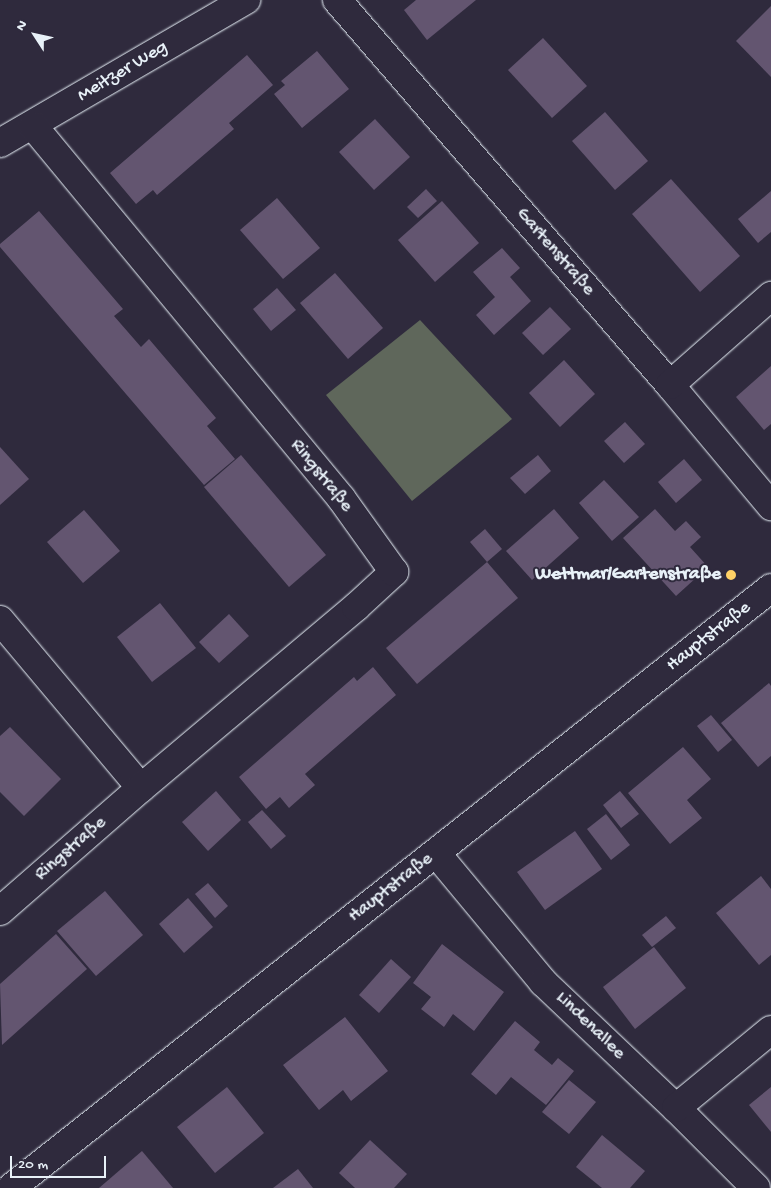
<!DOCTYPE html>
<meta charset="utf-8">
<style>
body{margin:0}
#map{position:relative;width:771px;height:1188px;overflow:hidden;background:#2f2a3d;font-family:"Gochi Hand",sans-serif}
div>[style]{position:absolute}
.green>*{inset:0;background:#5f675b}
.building>*{inset:0;background:#635570}
.roads{filter:drop-shadow(0 0 1px #e8f1f8) drop-shadow(0 0 1px #e8f1f8)}
.street>*{height:28px;margin:-14px;padding:0 14px;transform-origin:14px;border-radius:14px;background:#2f2a3d}
.secondary>*{height:28px;margin:-14px;padding:0 14px;transform-origin:14px;border-radius:14px;background:#2f2a3d}
.dots>*{width:14px;height:14px;translate:-50% -50%;box-sizing:border-box;border:2px solid #2f2a3d;border-radius:50%}
span{translate:-50% -50%;white-space:nowrap;text-align:center;line-height:1.15;-webkit-text-stroke:4px #2f2a3d;paint-order:stroke}
.street-label{font-size:19px;color:#e8f1f8}
.poi-label{font-size:19px;color:#e8f1f8;font-weight:700}
.right{translate:-100% -50%;text-align:right}
.north{position:absolute;left:10px;top:10px;width:50px;height:50px;-webkit-text-stroke:4px #2f2a3d;paint-order:stroke;rotate:305deg;font-size:14px;font-weight:700;line-height:20px;text-align:center;color:#e8f1f8}
.north::after{content:'';display:block;margin:auto;width:18px;height:22px;background:#e8f1f8;clip-path:polygon(50% 0,100% 100%,50% 72%,0 100%)}
.scale{position:absolute;left:10px;top:1156px;width:96px;height:22px;box-sizing:border-box;border:2px solid #e8f1f8;border-top:0;padding-left:6px;font-size:15px;line-height:18px;white-space:nowrap;color:#e8f1f8;-webkit-text-stroke:4px #2f2a3d;paint-order:stroke}
</style>
<div id="map">
<div class="green">
<div style="clip-path:polygon(420px 320px,512px 419px,412px 501px,326px 395px)"></div>
</div>
<div class="building">
<div style="clip-path:polygon(416px 0,476px 0,427px 40px,404px 10px)"></div>
<div style="clip-path:polygon(771px 6px,771px 77px,736px 41px)"></div>
<div style="clip-path:polygon(543px 38px,587px 86px,552px 118px,508px 70px)"></div>
<div style="clip-path:polygon(317px 51px,349px 89px,302px 128px,274px 94px,285px 85px,281px 81px)"></div>
<div style="clip-path:polygon(247px 55px,273px 85px,229px 123px,234px 129px,157px 195px,153px 190px,136px 204px,110px 173px)"></div>
<div style="clip-path:polygon(605px 112px,648px 161px,615px 190px,572px 141px)"></div>
<div style="clip-path:polygon(375px 119px,410px 157px,374px 190px,339px 152px)"></div>
<div style="clip-path:polygon(671px 179px,740px 256px,700px 292px,632px 214px)"></div>
<div style="clip-path:polygon(426px 189px,437px 201px,418px 218px,407px 207px)"></div>
<div style="clip-path:polygon(771px 191px,771px 232px,758px 243px,738px 219px)"></div>
<div style="clip-path:polygon(277px 198px,320px 248px,283px 279px,240px 230px)"></div>
<div style="clip-path:polygon(442px 201px,479px 243px,435px 282px,398px 240px)"></div>
<div style="clip-path:polygon(39px 211px,123px 309px,114px 316px,141px 347px,149px 339px,216px 418px,207px 426px,235px 459px,204px 485px,0 247px,0 244px)"></div>
<div style="clip-path:polygon(502px 248px,520px 268px,510px 277px,531px 301px,494px 335px,476px 315px,495px 297px,473px 272px)"></div>
<div style="clip-path:polygon(335px 273px,383px 328px,348px 359px,300px 303px)"></div>
<div style="clip-path:polygon(277px 288px,296px 310px,271px 331px,253px 309px)"></div>
<div style="clip-path:polygon(550px 307px,571px 329px,543px 355px,522px 333px)"></div>
<div style="clip-path:polygon(564px 360px,595px 394px,560px 427px,529px 393px)"></div>
<div style="clip-path:polygon(771px 366px,771px 424px,764px 430px,736px 397px)"></div>
<div style="clip-path:polygon(625px 422px,645px 444px,624px 463px,604px 441px)"></div>
<div style="clip-path:polygon(0 447px,29px 479px,0 505px)"></div>
<div style="clip-path:polygon(241px 455px,326px 555px,289px 587px,204px 487px)"></div>
<div style="clip-path:polygon(538px 455px,551px 471px,525px 494px,510px 478px)"></div>
<div style="clip-path:polygon(684px 459px,702px 480px,676px 503px,658px 482px)"></div>
<div style="clip-path:polygon(604px 480px,639px 517px,612px 541px,579px 503px)"></div>
<div style="clip-path:polygon(554px 509px,579px 538px,532px 580px,506px 551px)"></div>
<div style="clip-path:polygon(655px 509px,675px 531px,686px 521px,701px 537px,690px 547px,708px 567px,676px 596px,623px 538px)"></div>
<div style="clip-path:polygon(84px 510px,120px 551px,83px 583px,47px 542px)"></div>
<div style="clip-path:polygon(485px 529px,502px 549px,487px 562px,470px 542px)"></div>
<div style="clip-path:polygon(487px 562px,518px 598px,417px 684px,386px 648px)"></div>
<div style="clip-path:polygon(160px 603px,196px 648px,152px 682px,117px 637px)"></div>
<div style="clip-path:polygon(229px 614px,249px 636px,219px 663px,199px 642px)"></div>
<div style="clip-path:polygon(373px 667px,396px 695px,305px 774px,315px 785px,289px 808px,280px 797px,266px 809px,239px 777px,354px 677px,357px 681px)"></div>
<div style="clip-path:polygon(769px 683px,771px 686px,771px 756px,758px 767px,721px 723px)"></div>
<div style="clip-path:polygon(711px 715px,732px 740px,718px 752px,697px 726px)"></div>
<div style="clip-path:polygon(10px 727px,61px 779px,24px 816px,0 792px,0 736px)"></div>
<div style="clip-path:polygon(683px 747px,711px 779px,687px 800px,702px 818px,670px 844px,628px 793px)"></div>
<div style="clip-path:polygon(216px 791px,241px 820px,208px 851px,182px 822px)"></div>
<div style="clip-path:polygon(620px 791px,639px 814px,621px 828px,603px 805px)"></div>
<div style="clip-path:polygon(262px 810px,286px 836px,271px 849px,248px 822px)"></div>
<div style="clip-path:polygon(606px 814px,630px 845px,611px 860px,587px 829px)"></div>
<div style="clip-path:polygon(575px 831px,602px 869px,545px 910px,517px 872px)"></div>
<div style="clip-path:polygon(761px 876px,771px 889px,771px 955px,759px 965px,716px 913px)"></div>
<div style="clip-path:polygon(208px 883px,228px 906px,215px 918px,195px 894px)"></div>
<div style="clip-path:polygon(105px 891px,143px 935px,96px 976px,57px 931px)"></div>
<div style="clip-path:polygon(188px 898px,213px 927px,184px 953px,159px 924px)"></div>
<div style="clip-path:polygon(666px 916px,676px 928px,652px 947px,642px 935px)"></div>
<div style="clip-path:polygon(56px 934px,87px 969px,2px 1045px,0 984px)"></div>
<div style="clip-path:polygon(442px 944px,504px 992px,474px 1031px,453px 1014px,444px 1027px,421px 1009px,431px 997px,413px 983px)"></div>
<div style="clip-path:polygon(654px 947px,686px 988px,635px 1029px,603px 987px)"></div>
<div style="clip-path:polygon(391px 959px,411px 977px,379px 1013px,359px 995px)"></div>
<div style="clip-path:polygon(345px 1017px,388px 1071px,351px 1101px,343px 1090px,319px 1110px,283px 1065px)"></div>
<div style="clip-path:polygon(515px 1021px,540px 1042px,534px 1050px,552px 1065px,558px 1058px,574px 1071px,546px 1105px,511px 1077px,496px 1095px,471px 1074px)"></div>
<div style="clip-path:polygon(569px 1080px,596px 1102px,569px 1134px,542px 1112px)"></div>
<div style="clip-path:polygon(227px 1087px,264px 1133px,215px 1173px,177px 1127px)"></div>
<div style="clip-path:polygon(771px 1087px,771px 1132px,749px 1105px)"></div>
<div style="clip-path:polygon(602px 1135px,645px 1171px,630px 1188px,602px 1188px,576px 1167px)"></div>
<div style="clip-path:polygon(370px 1140px,407px 1174px,394px 1188px,355px 1188px,339px 1173px)"></div>
<div style="clip-path:polygon(142px 1151px,173px 1188px,99px 1188px)"></div>
<div style="clip-path:polygon(298px 1169px,313px 1188px,273px 1188px)"></div>
</div>
<div class="roads">
<div class="street">
<div style="left:337px;top:0;width:509px;rotate:49.14deg"></div>
<div style="left:670px;top:385px;width:158px;rotate:50.1deg"></div>
<div style="left:0;top:143px;width:285px;rotate:-30.2deg"></div>
<div style="left:670px;top:385px;width:135px;rotate:-41.4deg"></div>
<div style="left:0;top:620px;width:219px;rotate:50deg"></div>
<div style="left:436px;top:853px;width:168px;rotate:50.3deg"></div>
<div style="left:543px;top:982px;width:183px;rotate:43.5deg"></div>
<div style="left:676px;top:1108px;width:113px;rotate:45deg"></div>
<div style="left:0;top:911px;width:187px;rotate:-41.1deg"></div>
<div style="left:141px;top:788px;width:281px;rotate:-40.1deg"></div>
<div style="left:356px;top:607px;width:52px;rotate:-42.6deg"></div>
<div style="left:394px;top:572px;width:91px;rotate:-125.6deg"></div>
<div style="left:341px;top:498px;width:483px;rotate:-129.6deg"></div>
<div style="left:676px;top:1108px;width:123px;rotate:-39.4deg"></div>
</div>
<div class="secondary">
<div style="left:11px;top:1188px;width:968px;rotate:-38.29deg"></div>
</div>
</div>
<div class="dots">
<div style="left:731px;top:575px;background:#ffd166"></div>
</div>
<div class="street-label">
<span style="left:123px;top:72px;rotate:-31deg">Meitzer Weg</span>
<span style="left:555px;top:252px;rotate:49deg">Gartenstraße</span>
<span style="left:321px;top:476px;rotate:51deg">Ringstraße</span>
<span style="left:709px;top:637px;rotate:-38deg">Hauptstraße</span>
<span style="left:71px;top:849px;rotate:-41deg">Ringstraße</span>
<span style="left:391px;top:888px;rotate:-38deg">Hauptstraße</span>
<span style="left:590px;top:1026px;rotate:44deg">Lindenallee</span>
</div>
<div class="poi-label">
<span class="right" style="left:721px;top:575px">Wettmar/Gartenstraße</span>
</div>
<div class="north">N</div>
<div class="scale">20 m</div>
</div>
